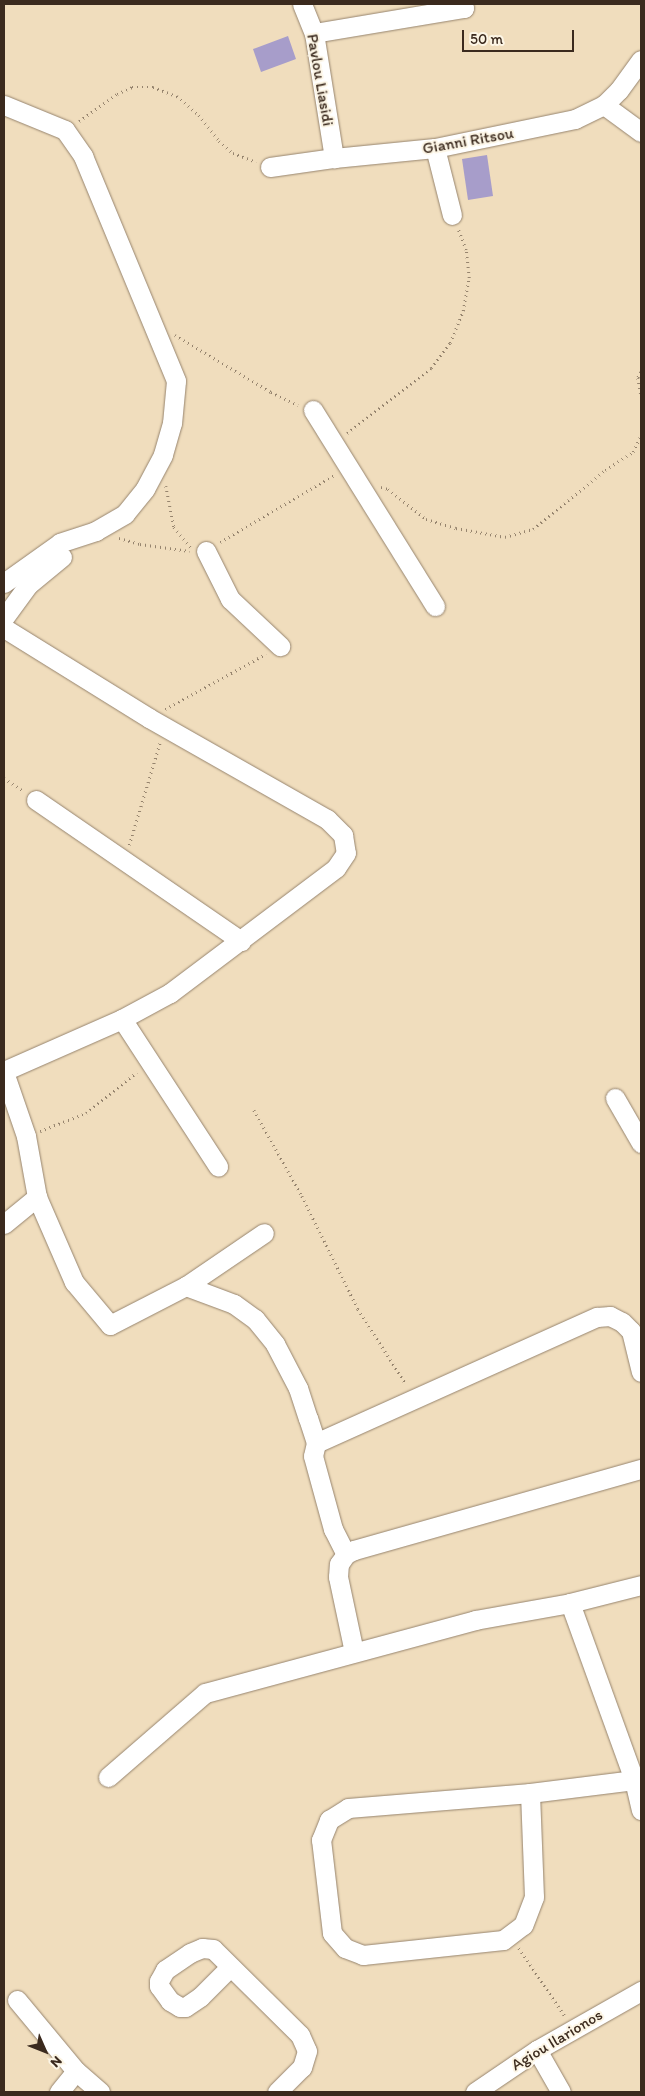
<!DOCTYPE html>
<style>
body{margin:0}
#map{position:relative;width:645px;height:2096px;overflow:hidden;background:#f0ddbd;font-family:Itim,sans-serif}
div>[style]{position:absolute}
.building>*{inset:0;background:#a79dca}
.path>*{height:2.5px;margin-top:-1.25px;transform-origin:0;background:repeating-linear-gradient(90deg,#96846e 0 1px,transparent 0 5px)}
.roads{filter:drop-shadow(0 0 1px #96846e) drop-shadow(0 0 1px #96846e)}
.minor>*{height:19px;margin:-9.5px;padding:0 9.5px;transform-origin:9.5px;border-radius:9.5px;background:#fff}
span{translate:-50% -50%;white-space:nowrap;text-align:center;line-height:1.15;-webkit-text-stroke:4px #fcf5e5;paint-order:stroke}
.street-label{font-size:16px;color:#3b2a1e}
.frame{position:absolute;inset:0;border:5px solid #3b2a1e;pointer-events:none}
.north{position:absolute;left:20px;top:2026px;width:50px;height:50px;-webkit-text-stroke:4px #fcf5e5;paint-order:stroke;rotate:134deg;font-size:14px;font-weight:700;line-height:20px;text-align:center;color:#3b2a1e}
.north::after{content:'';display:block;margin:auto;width:18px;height:22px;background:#3b2a1e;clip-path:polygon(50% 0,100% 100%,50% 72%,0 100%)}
.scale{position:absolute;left:462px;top:30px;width:112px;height:22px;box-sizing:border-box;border:2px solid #3b2a1e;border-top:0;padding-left:6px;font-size:15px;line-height:18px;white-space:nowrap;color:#3b2a1e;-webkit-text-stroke:4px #fcf5e5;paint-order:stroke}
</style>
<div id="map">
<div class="building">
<div style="clip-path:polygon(288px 36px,296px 59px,261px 72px,253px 49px)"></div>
<div style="clip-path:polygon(487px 155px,493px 196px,468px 200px,462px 159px)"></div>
</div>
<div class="path">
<div style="left:79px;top:121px;width:47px;rotate:-35.4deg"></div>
<div style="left:117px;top:94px;width:17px;rotate:-25deg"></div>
<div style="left:132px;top:87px;width:21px"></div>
<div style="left:153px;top:87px;width:26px;rotate:21deg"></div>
<div style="left:177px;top:96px;width:29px;rotate:41deg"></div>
<div style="left:199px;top:115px;width:33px;rotate:52deg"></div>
<div style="left:219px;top:141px;width:18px;rotate:41deg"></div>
<div style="left:233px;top:153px;width:25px;rotate:21deg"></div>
<div style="left:175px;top:335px;width:112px;rotate:30.7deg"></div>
<div style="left:271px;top:392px;width:30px;rotate:26deg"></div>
<div style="left:641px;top:372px;width:7px;rotate:117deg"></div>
<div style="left:638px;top:378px;width:17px;rotate:80deg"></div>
<div style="left:347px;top:433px;width:106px;rotate:-37.7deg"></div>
<div style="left:431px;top:368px;width:31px;rotate:-53deg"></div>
<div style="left:450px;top:343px;width:35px;rotate:-68deg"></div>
<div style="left:463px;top:311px;width:34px;rotate:-80deg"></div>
<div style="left:469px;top:278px;width:28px;rotate:-96deg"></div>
<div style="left:466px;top:250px;width:22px;rotate:-111deg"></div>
<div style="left:166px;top:486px;width:42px;rotate:79deg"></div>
<div style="left:174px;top:527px;width:26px;rotate:51deg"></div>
<div style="left:381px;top:487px;width:7px;rotate:16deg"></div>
<div style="left:388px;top:489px;width:48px;rotate:38.3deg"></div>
<div style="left:426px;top:519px;width:31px;rotate:17deg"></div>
<div style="left:456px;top:528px;width:50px;rotate:10.4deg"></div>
<div style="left:505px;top:537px;width:29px;rotate:-16deg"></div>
<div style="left:533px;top:529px;width:93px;rotate:-39.3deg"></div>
<div style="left:605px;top:470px;width:33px;rotate:-33deg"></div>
<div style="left:633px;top:452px;width:19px;rotate:-65deg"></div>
<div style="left:119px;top:538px;width:22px;rotate:16deg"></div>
<div style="left:140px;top:544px;width:50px;rotate:8deg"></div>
<div style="left:220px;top:542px;width:132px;rotate:-30.4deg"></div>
<div style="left:165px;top:709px;width:115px;rotate:-28.6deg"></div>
<div style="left:4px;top:778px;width:23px;rotate:34deg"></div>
<div style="left:129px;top:845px;width:108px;rotate:-73.2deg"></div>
<div style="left:254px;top:1110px;width:98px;rotate:60.8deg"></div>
<div style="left:302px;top:1196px;width:126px;rotate:63.6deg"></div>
<div style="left:358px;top:1309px;width:89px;rotate:57.4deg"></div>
<div style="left:40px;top:1131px;width:49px;rotate:-21.4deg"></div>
<div style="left:86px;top:1113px;width:65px;rotate:-38.8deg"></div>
<div style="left:519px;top:1948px;width:82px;rotate:55.9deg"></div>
</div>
<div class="roads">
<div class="minor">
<div style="left:302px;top:4px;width:31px;rotate:68deg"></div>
<div style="left:314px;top:33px;width:127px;rotate:80.9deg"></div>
<div style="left:314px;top:33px;width:152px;rotate:-9.5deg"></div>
<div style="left:464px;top:8px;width:4px;rotate:-104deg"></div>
<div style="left:4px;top:105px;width:66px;rotate:22.3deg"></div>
<div style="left:65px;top:130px;width:32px;rotate:55deg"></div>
<div style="left:83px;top:156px;width:243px;rotate:67.5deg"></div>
<div style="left:176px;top:381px;width:42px;rotate:95.4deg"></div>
<div style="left:172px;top:423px;width:33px;rotate:106deg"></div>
<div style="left:163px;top:455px;width:38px;rotate:118deg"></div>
<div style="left:145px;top:489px;width:32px;rotate:129deg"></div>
<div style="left:125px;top:514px;width:34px;rotate:150deg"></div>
<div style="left:96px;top:531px;width:38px;rotate:162deg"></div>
<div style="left:60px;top:543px;width:69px;rotate:144.5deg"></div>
<div style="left:604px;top:105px;width:46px;rotate:36.1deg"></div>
<div style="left:435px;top:148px;width:69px;rotate:75.8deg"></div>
<div style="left:270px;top:167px;width:65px;rotate:-8deg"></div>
<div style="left:334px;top:158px;width:101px;rotate:-5.7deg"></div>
<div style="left:435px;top:148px;width:143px;rotate:-11.7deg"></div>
<div style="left:575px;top:119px;width:32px;rotate:-26deg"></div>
<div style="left:604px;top:105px;width:21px;rotate:-45deg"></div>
<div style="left:619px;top:90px;width:37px;rotate:-54deg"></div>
<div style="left:313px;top:410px;width:231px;rotate:58.1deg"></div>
<div style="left:206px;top:551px;width:54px;rotate:63.4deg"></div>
<div style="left:230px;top:599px;width:69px;rotate:43.2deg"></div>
<div style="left:4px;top:618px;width:41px;rotate:-54deg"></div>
<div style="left:28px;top:585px;width:44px;rotate:-39.5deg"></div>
<div style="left:4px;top:628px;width:171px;rotate:31.8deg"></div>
<div style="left:149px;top:718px;width:205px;rotate:29.6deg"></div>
<div style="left:327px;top:819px;width:23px;rotate:45deg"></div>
<div style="left:343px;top:835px;width:18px;rotate:81deg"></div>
<div style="left:346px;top:853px;width:18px;rotate:124deg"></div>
<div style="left:336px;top:868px;width:208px;rotate:143deg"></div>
<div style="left:170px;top:993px;width:55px;rotate:151.6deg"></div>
<div style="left:122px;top:1019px;width:129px;rotate:156.2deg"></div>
<div style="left:36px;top:800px;width:249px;rotate:34.5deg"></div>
<div style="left:122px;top:1019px;width:176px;rotate:56.9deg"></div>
<div style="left:4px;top:1072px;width:68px;rotate:71deg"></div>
<div style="left:26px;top:1136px;width:62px;rotate:79.8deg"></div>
<div style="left:37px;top:1197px;width:93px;rotate:66.5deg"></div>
<div style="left:74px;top:1282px;width:56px;rotate:50.1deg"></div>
<div style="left:110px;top:1325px;width:85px;rotate:-27.2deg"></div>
<div style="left:186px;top:1286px;width:94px;rotate:-34.2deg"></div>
<div style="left:615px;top:1098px;width:52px;rotate:60deg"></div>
<div style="left:4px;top:1224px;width:43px;rotate:-39.3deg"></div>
<div style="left:186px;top:1286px;width:51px;rotate:20.6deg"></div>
<div style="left:234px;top:1304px;width:26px;rotate:36deg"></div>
<div style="left:255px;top:1319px;width:32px;rotate:51deg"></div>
<div style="left:275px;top:1344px;width:50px;rotate:62.4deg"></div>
<div style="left:298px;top:1388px;width:32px;rotate:72deg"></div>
<div style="left:308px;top:1418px;width:26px;rotate:72deg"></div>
<div style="left:316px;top:1443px;width:13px;rotate:103deg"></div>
<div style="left:313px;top:1456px;width:76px;rotate:74.7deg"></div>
<div style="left:333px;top:1529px;width:28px;rotate:63deg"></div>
<div style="left:316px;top:1443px;width:308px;rotate:-24.2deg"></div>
<div style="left:597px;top:1317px;width:13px;rotate:-4deg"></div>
<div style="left:610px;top:1316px;width:13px;rotate:27deg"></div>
<div style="left:622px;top:1322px;width:13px;rotate:45deg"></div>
<div style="left:631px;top:1331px;width:42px;rotate:76.3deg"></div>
<div style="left:570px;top:1603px;width:188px;rotate:70.1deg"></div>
<div style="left:634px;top:1780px;width:31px;rotate:77deg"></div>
<div style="left:354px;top:1652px;width:77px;rotate:-102deg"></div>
<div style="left:338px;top:1577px;width:13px;rotate:-86deg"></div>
<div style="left:339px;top:1564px;width:12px;rotate:-55deg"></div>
<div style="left:346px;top:1554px;width:9px;rotate:-27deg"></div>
<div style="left:354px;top:1550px;width:298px;rotate:-15.8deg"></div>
<div style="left:108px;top:1777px;width:128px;rotate:-40.9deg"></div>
<div style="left:205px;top:1693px;width:280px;rotate:-15.1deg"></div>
<div style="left:475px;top:1620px;width:97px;rotate:-10.1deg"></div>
<div style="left:570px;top:1603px;width:73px;rotate:-14.2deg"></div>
<div style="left:530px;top:1793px;width:104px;rotate:87.8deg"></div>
<div style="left:534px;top:1897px;width:30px;rotate:111deg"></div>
<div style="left:523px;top:1925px;width:25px;rotate:143deg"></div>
<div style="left:503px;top:1940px;width:141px;rotate:173.9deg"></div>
<div style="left:363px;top:1955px;width:19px;rotate:-159deg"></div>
<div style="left:345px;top:1948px;width:20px;rotate:-131deg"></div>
<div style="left:332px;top:1933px;width:94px;rotate:-96.7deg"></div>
<div style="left:321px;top:1840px;width:22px;rotate:-68deg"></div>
<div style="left:329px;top:1820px;width:22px;rotate:-32deg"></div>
<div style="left:348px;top:1808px;width:183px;rotate:-4.7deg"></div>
<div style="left:530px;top:1793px;width:105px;rotate:-7.1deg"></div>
<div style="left:230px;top:1967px;width:42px;rotate:135deg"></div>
<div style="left:200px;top:1997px;width:18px;rotate:146deg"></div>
<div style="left:185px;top:2007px;width:5px;rotate:180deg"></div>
<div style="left:180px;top:2007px;width:12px;rotate:-149deg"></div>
<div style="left:170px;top:2001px;width:19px;rotate:-126deg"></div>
<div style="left:159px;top:1986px;width:5px;rotate:-90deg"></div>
<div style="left:159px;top:1981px;width:13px;rotate:-61deg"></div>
<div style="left:165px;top:1970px;width:30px;rotate:-34deg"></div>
<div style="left:190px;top:1953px;width:13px;rotate:-23deg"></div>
<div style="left:202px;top:1948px;width:11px;rotate:5deg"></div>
<div style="left:213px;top:1949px;width:122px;rotate:44.7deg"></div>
<div style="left:300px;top:2035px;width:17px;rotate:66deg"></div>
<div style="left:307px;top:2051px;width:17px;rotate:107deg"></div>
<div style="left:302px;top:2067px;width:35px;rotate:135deg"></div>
<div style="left:17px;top:2000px;width:92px;rotate:50.3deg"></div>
<div style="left:76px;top:2071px;width:32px;rotate:41deg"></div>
<div style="left:537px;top:2050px;width:48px;rotate:60.3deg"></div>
<div style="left:59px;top:2092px;width:27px;rotate:-51deg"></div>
<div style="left:475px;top:2092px;width:75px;rotate:-34.1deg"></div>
<div style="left:537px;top:2050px;width:120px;rotate:-29.6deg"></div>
</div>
</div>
<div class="street-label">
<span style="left:320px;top:80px;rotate:80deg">Pavlou Liasidi</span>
<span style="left:468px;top:141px;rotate:-10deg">Gianni Ritsou</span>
<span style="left:557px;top:2040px;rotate:-31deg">Agiou Ilarionos</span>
</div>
<div class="frame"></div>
<div class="north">N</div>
<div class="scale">50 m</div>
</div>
